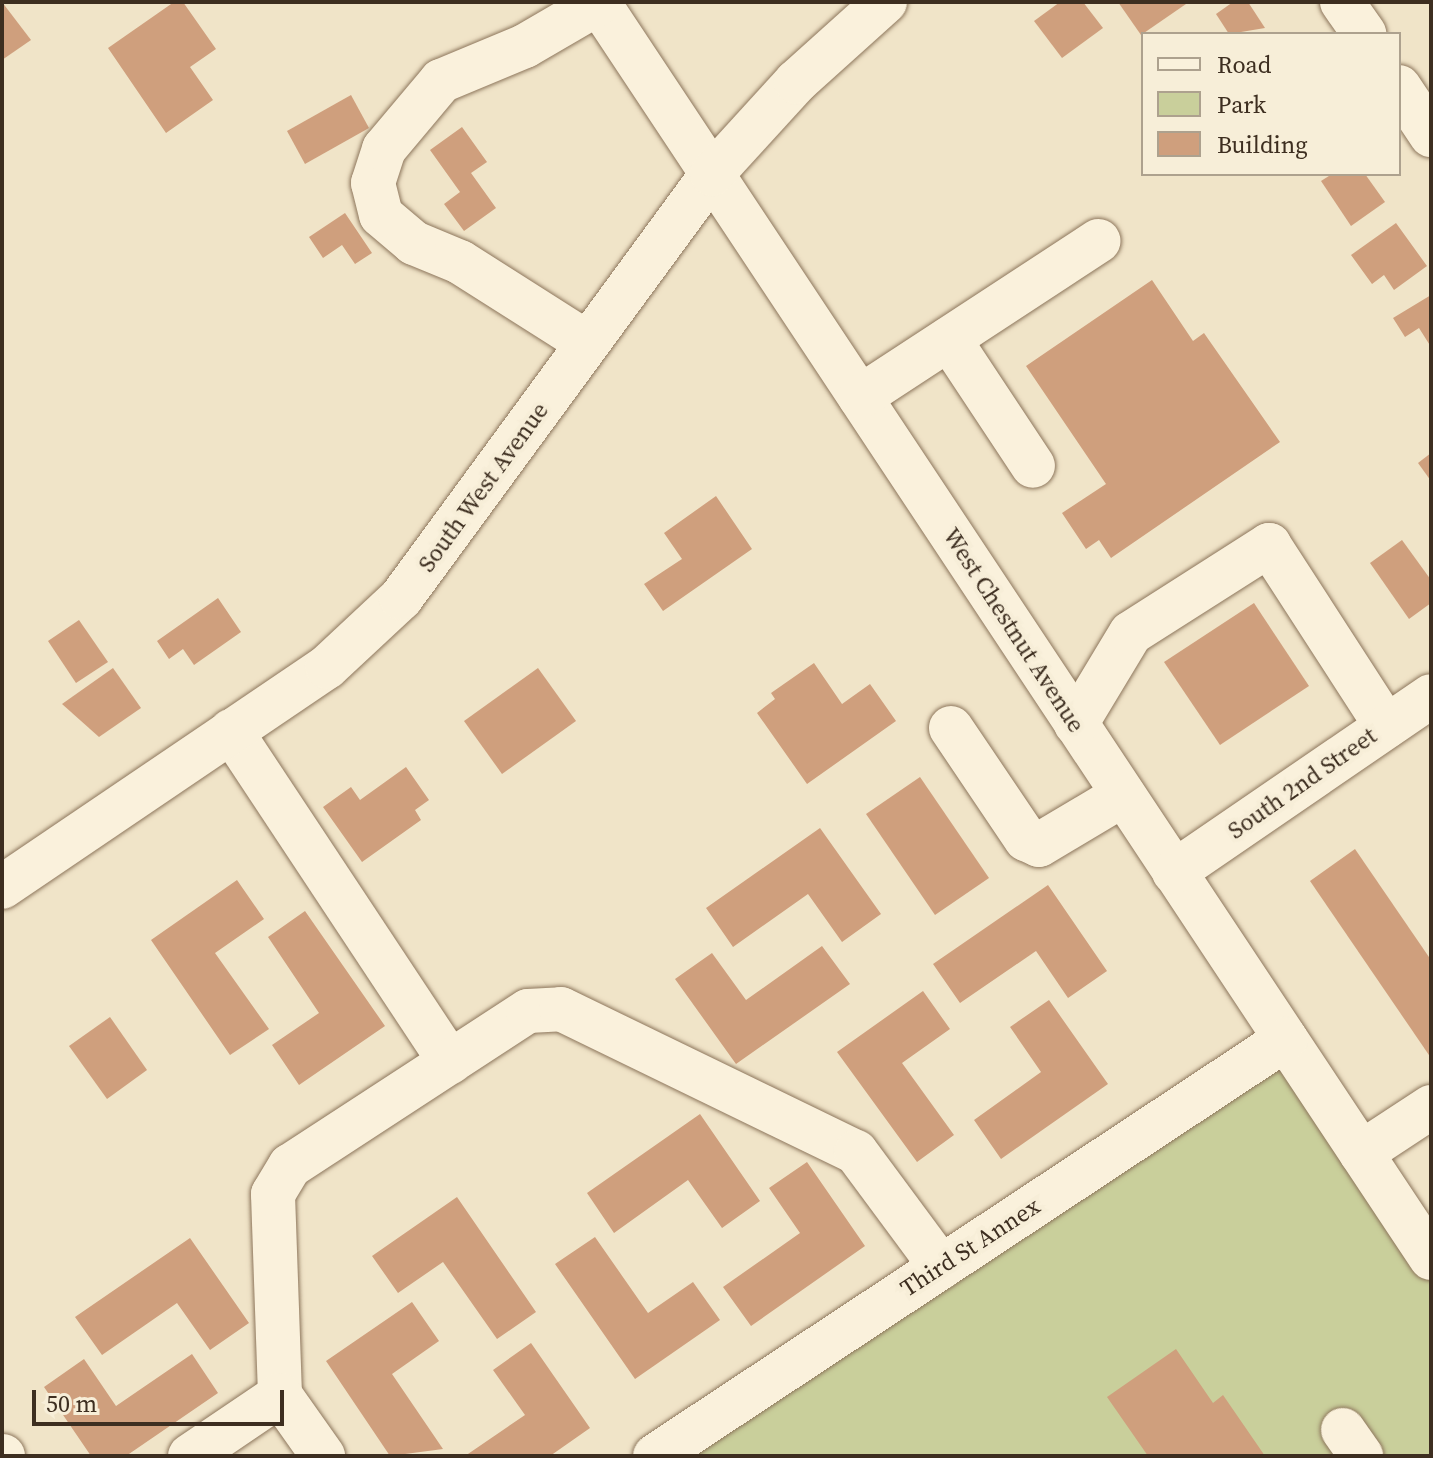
<!DOCTYPE html>
<style>
body{margin:0}
#map{position:relative;width:1433px;height:1458px;overflow:hidden;background:#f0e4c8;font-family:"Source Serif 4",serif}
div>[style]{position:absolute}
.green>*{inset:0;background:#c9cf9b}
.building>*{inset:0;background:#cf9f7d}
.roads{filter:drop-shadow(0 0 2px #8d765c) drop-shadow(0 0 2px #8d765c)}
.minor>*{height:44px;margin:-22px;padding:0 22px;transform-origin:22px;border-radius:22px;background:#faf1dc}
span{translate:-50% -50%;white-space:nowrap;text-align:center;line-height:1.15;-webkit-text-stroke:8px #f7eed8;paint-order:stroke}
.street-label{font-size:24px;color:#3d2e20}
.frame{position:absolute;inset:0;border:4px solid #3d2e20;pointer-events:none}
.legend{position:absolute;left:1141px;top:32px;width:260px;height:144px;box-sizing:border-box;background:#f7eed8;border:2px solid #ada18e;margin:0;padding:10px 14px;list-style:none;font-size:24px;color:#3d2e20}
.legend li{display:flex;align-items:center;gap:16px;height:40px}
.legend b{width:40px;border:2px solid #ada18e}
.scale{position:absolute;left:32px;top:1390px;width:252px;height:36px;box-sizing:border-box;border:4px solid #3d2e20;border-top:0;padding-left:10px;font-size:24px;line-height:28px;white-space:nowrap;color:#3d2e20;-webkit-text-stroke:6px #f7eed8;paint-order:stroke}
</style>
<div id="map">
<div class="green">
<div style="clip-path:polygon(1290px 1036px,1431px 1248px,1431px 1456px,658px 1456px)"></div>
</div>
<div class="building">
<div style="clip-path:polygon(2px 2px,31px 40px,2px 60px)"></div>
<div style="clip-path:polygon(174px 2px,183px 2px,216px 49px,190px 67px,213px 100px,166px 133px,108px 48px)"></div>
<div style="clip-path:polygon(1060px 2px,1083px 2px,1103px 28px,1062px 58px,1034px 21px)"></div>
<div style="clip-path:polygon(1118px 2px,1184px 2px,1186px 4px,1141px 35px)"></div>
<div style="clip-path:polygon(1233px 2px,1248px 2px,1265px 28px,1229px 34px,1216px 14px)"></div>
<div style="clip-path:polygon(351px 95px,369px 128px,305px 164px,287px 131px)"></div>
<div style="clip-path:polygon(462px 127px,487px 162px,471px 173px,496px 208px,464px 231px,444px 204px,460px 192px,430px 150px)"></div>
<div style="clip-path:polygon(1332px 174px,1365px 174px,1385px 202px,1351px 226px,1321px 181px)"></div>
<div style="clip-path:polygon(345px 213px,372px 253px,355px 264px,342px 245px,323px 258px,309px 237px)"></div>
<div style="clip-path:polygon(1396px 223px,1427px 266px,1394px 290px,1384px 275px,1372px 284px,1351px 255px)"></div>
<div style="clip-path:polygon(1152px 280px,1193px 341px,1204px 333px,1280px 442px,1111px 558px,1099px 540px,1086px 549px,1062px 513px,1106px 484px,1026px 366px)"></div>
<div style="clip-path:polygon(1431px 295px,1431px 347px,1419px 328px,1405px 337px,1393px 318px)"></div>
<div style="clip-path:polygon(1431px 453px,1431px 481px,1418px 463px)"></div>
<div style="clip-path:polygon(716px 496px,752px 549px,663px 611px,644px 584px,682px 559px,664px 533px)"></div>
<div style="clip-path:polygon(1402px 540px,1431px 580px,1431px 603px,1409px 619px,1370px 563px)"></div>
<div style="clip-path:polygon(218px 598px,241px 632px,194px 665px,183px 649px,169px 659px,157px 641px)"></div>
<div style="clip-path:polygon(1254px 603px,1309px 686px,1220px 745px,1164px 662px)"></div>
<div style="clip-path:polygon(79px 620px,108px 662px,76px 683px,48px 641px)"></div>
<div style="clip-path:polygon(814px 663px,842px 704px,870px 684px,896px 721px,807px 784px,757px 713px,775px 699px,771px 693px)"></div>
<div style="clip-path:polygon(113px 668px,141px 708px,99px 737px,62px 704px)"></div>
<div style="clip-path:polygon(538px 668px,576px 721px,502px 774px,464px 721px)"></div>
<div style="clip-path:polygon(406px 767px,429px 800px,415px 810px,421px 820px,362px 862px,323px 807px,351px 787px,360px 800px)"></div>
<div style="clip-path:polygon(920px 777px,989px 878px,935px 915px,866px 814px)"></div>
<div style="clip-path:polygon(820px 828px,881px 914px,842px 942px,808px 894px,733px 947px,706px 908px)"></div>
<div style="clip-path:polygon(1355px 849px,1431px 960px,1431px 1058px,1310px 881px)"></div>
<div style="clip-path:polygon(237px 880px,264px 919px,215px 953px,269px 1029px,230px 1055px,151px 940px)"></div>
<div style="clip-path:polygon(1048px 885px,1107px 971px,1068px 998px,1036px 951px,960px 1003px,933px 964px)"></div>
<div style="clip-path:polygon(305px 911px,385px 1026px,299px 1085px,272px 1045px,319px 1013px,268px 937px)"></div>
<div style="clip-path:polygon(822px 946px,850px 984px,736px 1064px,675px 979px,712px 953px,746px 1000px)"></div>
<div style="clip-path:polygon(923px 991px,950px 1029px,902px 1063px,954px 1135px,917px 1162px,837px 1052px)"></div>
<div style="clip-path:polygon(1049px 1000px,1108px 1084px,1001px 1159px,974px 1120px,1041px 1072px,1010px 1027px)"></div>
<div style="clip-path:polygon(110px 1017px,147px 1070px,107px 1099px,69px 1046px)"></div>
<div style="clip-path:polygon(700px 1114px,760px 1201px,722px 1228px,688px 1180px,614px 1233px,587px 1193px)"></div>
<div style="clip-path:polygon(807px 1162px,865px 1246px,751px 1326px,723px 1287px,800px 1233px,769px 1188px)"></div>
<div style="clip-path:polygon(457px 1197px,536px 1312px,497px 1339px,443px 1262px,398px 1293px,372px 1256px)"></div>
<div style="clip-path:polygon(595px 1237px,648px 1313px,693px 1282px,720px 1320px,635px 1379px,555px 1264px)"></div>
<div style="clip-path:polygon(190px 1238px,249px 1323px,210px 1350px,177px 1303px,102px 1355px,75px 1317px)"></div>
<div style="clip-path:polygon(412px 1302px,439px 1341px,392px 1374px,443px 1449px,390px 1456px,326px 1361px)"></div>
<div style="clip-path:polygon(531px 1343px,590px 1428px,550px 1456px,465px 1456px,525px 1415px,493px 1370px)"></div>
<div style="clip-path:polygon(1176px 1349px,1213px 1403px,1223px 1395px,1265px 1456px,1148px 1456px,1107px 1397px)"></div>
<div style="clip-path:polygon(192px 1354px,218px 1393px,126px 1456px,91px 1456px,44px 1387px,84px 1359px,116px 1406px)"></div>
</div>
<div class="roads">
<div class="minor">
<div style="left:598px;top:2px;width:1507px;rotate:56.45deg"></div>
<div style="left:1342px;top:2px;width:39px;rotate:55deg"></div>
<div style="left:1399px;top:87px;width:58px;rotate:56.3deg"></div>
<div style="left:949px;top:339px;width:152px;rotate:56.5deg"></div>
<div style="left:586px;top:342px;width:149px;rotate:-147.6deg"></div>
<div style="left:460px;top:262px;width:50px;rotate:-157.6deg"></div>
<div style="left:414px;top:243px;width:43px;rotate:-139.7deg"></div>
<div style="left:381px;top:215px;width:33px;rotate:-104deg"></div>
<div style="left:373px;top:183px;width:36px;rotate:-72deg"></div>
<div style="left:384px;top:149px;width:89px;rotate:-50deg"></div>
<div style="left:441px;top:81px;width:91px;rotate:-22.6deg"></div>
<div style="left:525px;top:46px;width:86px;rotate:-30.2deg"></div>
<div style="left:860px;top:397px;width:285px;rotate:-33.2deg"></div>
<div style="left:1076px;top:724px;width:106px;rotate:-58.9deg"></div>
<div style="left:1131px;top:633px;width:164px;rotate:-32.5deg"></div>
<div style="left:1269px;top:545px;width:216px;rotate:57.1deg"></div>
<div style="left:951px;top:728px;width:134px;rotate:56deg"></div>
<div style="left:1026px;top:839px;width:14px;rotate:25deg"></div>
<div style="left:1039px;top:845px;width:98px;rotate:-30.8deg"></div>
<div style="left:231px;top:731px;width:397px;rotate:56.5deg"></div>
<div style="left:1174px;top:872px;width:311px;rotate:-34.4deg"></div>
<div style="left:2px;top:887px;width:392px;rotate:-34.1deg"></div>
<div style="left:327px;top:667px;width:101px;rotate:-43deg"></div>
<div style="left:401px;top:598px;width:526px;rotate:-53.74deg"></div>
<div style="left:712px;top:174px;width:125px;rotate:-47.6deg"></div>
<div style="left:796px;top:82px;width:120px;rotate:-42deg"></div>
<div style="left:1361px;top:1153px;width:84px;rotate:-33.3deg"></div>
<div style="left:280px;top:1395px;width:201px;rotate:-92deg"></div>
<div style="left:273px;top:1194px;width:33px;rotate:-59deg"></div>
<div style="left:290px;top:1166px;width:284px;rotate:-33.1deg"></div>
<div style="left:528px;top:1011px;width:33px;rotate:-3deg"></div>
<div style="left:561px;top:1009px;width:328px;rotate:25.9deg"></div>
<div style="left:856px;top:1152px;width:143px;rotate:53.5deg"></div>
<div style="left:1343px;top:1430px;width:32px;rotate:55deg"></div>
<div style="left:2px;top:1456px;width:1px"></div>
<div style="left:190px;top:1456px;width:109px;rotate:-34.1deg"></div>
<div style="left:280px;top:1395px;width:75px;rotate:54.8deg"></div>
<div style="left:655px;top:1456px;width:756px;rotate:-33.46deg"></div>
</div>
</div>
<div class="street-label">
<span style="left:483px;top:487px;rotate:-54deg">South West Avenue</span>
<span style="left:1014px;top:630px;rotate:57deg">West Chestnut Avenue</span>
<span style="left:1302px;top:783px;rotate:-35deg">South 2nd Street</span>
<span style="left:970px;top:1247px;rotate:-33deg">Third St Annex</span>
</div>
<div class="frame"></div>
<ul class="legend">
<li><b style="height:10px;background:#faf1dc"></b>Road</li>
<li><b style="height:22px;background:#c9cf9b"></b>Park</li>
<li><b style="height:22px;background:#cf9f7d"></b>Building</li>
</ul>
<div class="scale">50 m</div>
</div>
